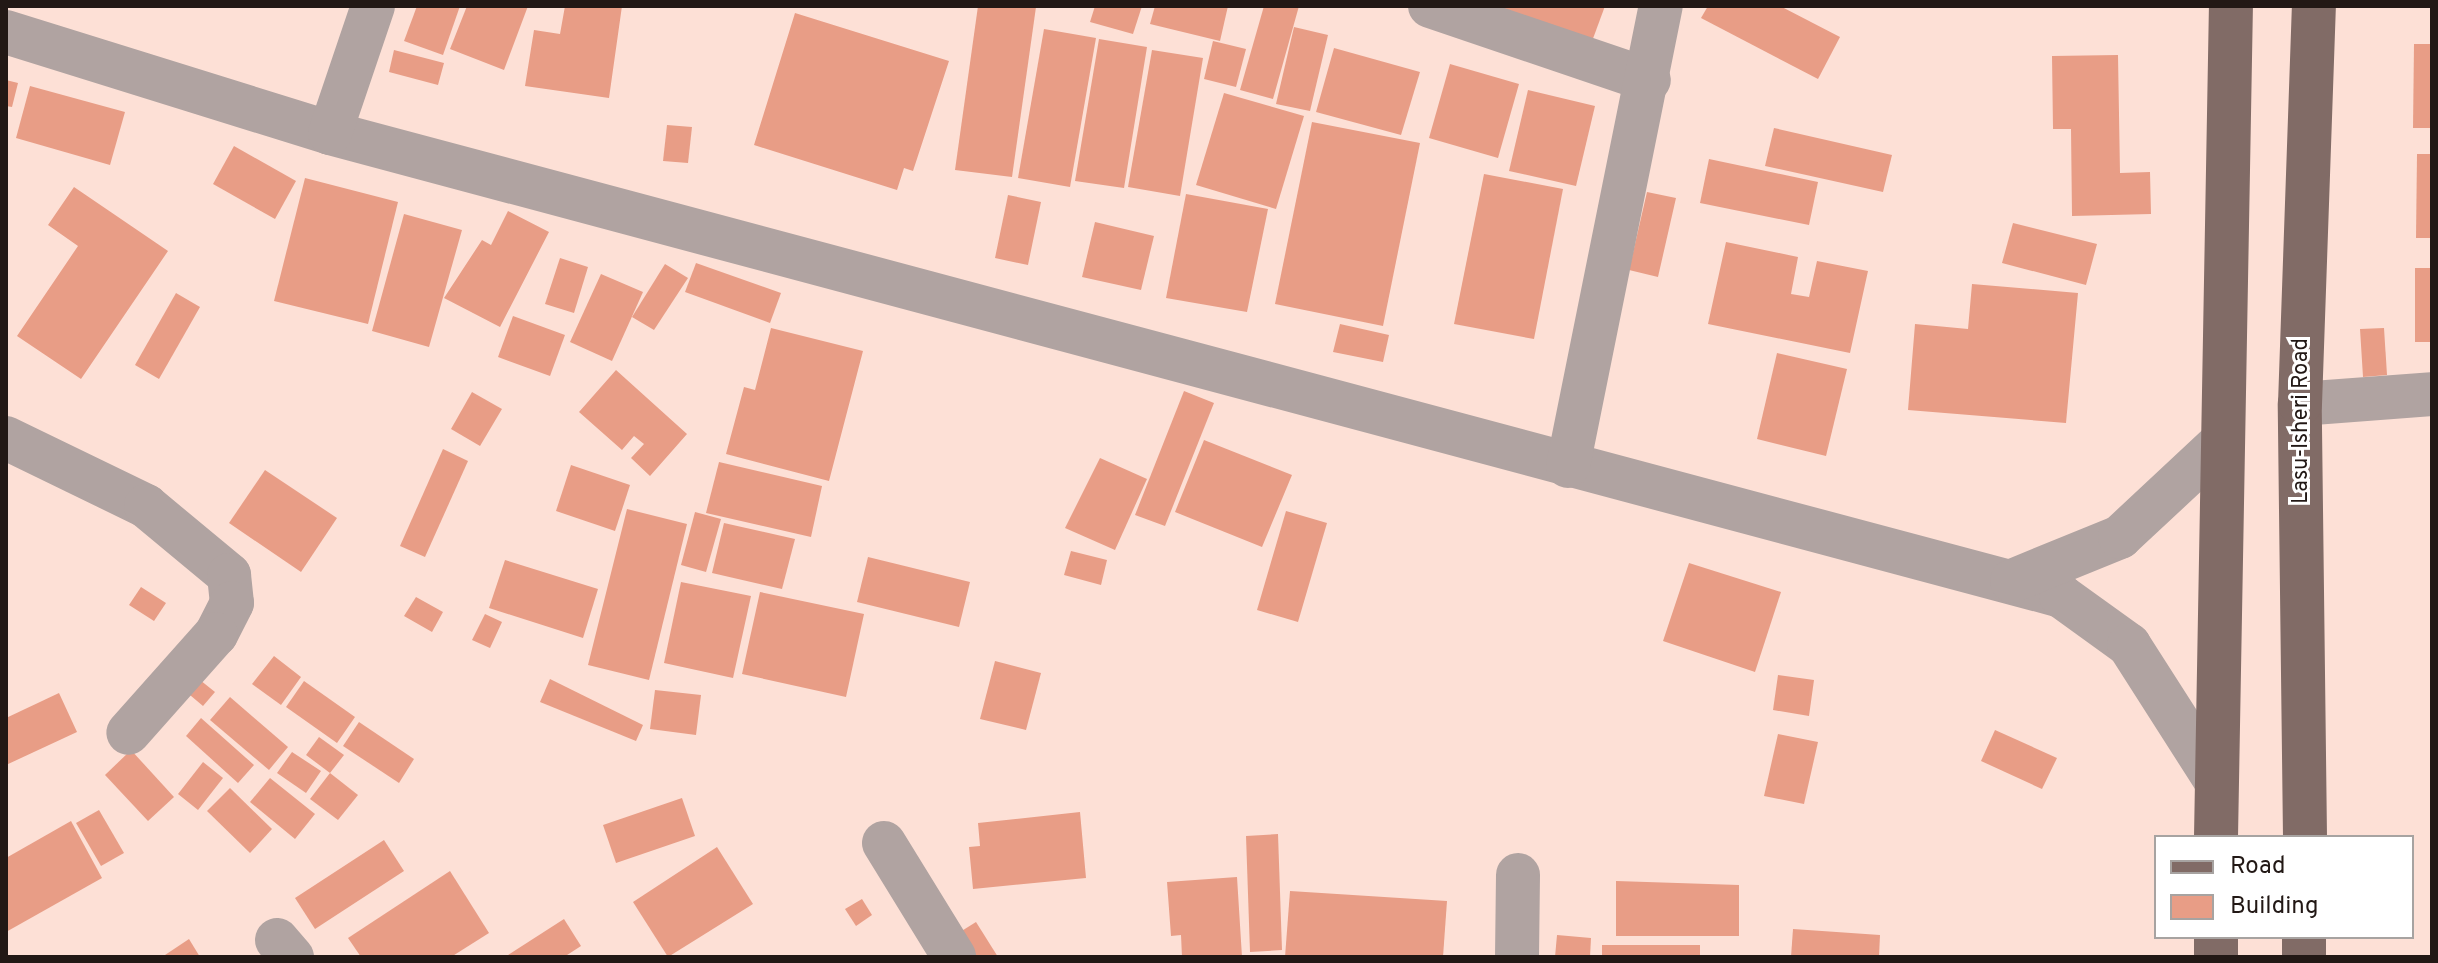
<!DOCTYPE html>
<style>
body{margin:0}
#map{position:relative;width:2438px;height:963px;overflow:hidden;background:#fde0d6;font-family:Overpass,sans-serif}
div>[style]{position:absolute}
.building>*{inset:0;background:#e89d86}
.minor>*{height:44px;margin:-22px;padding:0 22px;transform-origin:22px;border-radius:22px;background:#b0a3a1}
.major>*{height:44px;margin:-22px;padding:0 22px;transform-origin:22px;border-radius:22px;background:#816b66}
span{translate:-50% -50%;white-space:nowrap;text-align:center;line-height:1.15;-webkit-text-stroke:6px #fff;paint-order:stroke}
.street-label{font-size:22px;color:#221815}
.frame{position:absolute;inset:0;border:8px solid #221815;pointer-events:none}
.legend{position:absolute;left:2154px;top:835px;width:260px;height:104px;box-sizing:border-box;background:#fff;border:2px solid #a7a3a1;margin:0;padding:10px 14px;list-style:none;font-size:24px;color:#221815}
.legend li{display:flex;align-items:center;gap:16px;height:40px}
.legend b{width:40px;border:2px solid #a7a3a1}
</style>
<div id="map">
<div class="building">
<div style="clip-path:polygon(417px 6px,460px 6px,443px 55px,404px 41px)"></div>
<div style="clip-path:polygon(467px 6px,528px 6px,504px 70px,450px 49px)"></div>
<div style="clip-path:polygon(565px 6px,622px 6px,609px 98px,525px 86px,534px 30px,560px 34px)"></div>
<div style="clip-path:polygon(978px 6px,1036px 7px,1012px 177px,955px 170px)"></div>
<div style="clip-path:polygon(1095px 6px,1142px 6px,1133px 34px,1090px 22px)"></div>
<div style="clip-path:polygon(1155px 6px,1228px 6px,1220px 41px,1150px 24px)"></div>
<div style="clip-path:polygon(1264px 6px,1299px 6px,1273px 99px,1240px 90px)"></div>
<div style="clip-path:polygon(1484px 6px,1605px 6px,1591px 44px)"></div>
<div style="clip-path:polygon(1708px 6px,1780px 6px,1840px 37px,1818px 79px,1701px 18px)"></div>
<div style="clip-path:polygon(795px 13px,949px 61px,913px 171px,904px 168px,897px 190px,754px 145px)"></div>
<div style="clip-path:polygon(1294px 27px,1328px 35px,1310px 111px,1276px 104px)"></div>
<div style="clip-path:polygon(1044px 29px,1096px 38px,1070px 187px,1018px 178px)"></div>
<div style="clip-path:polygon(1099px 39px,1147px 47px,1124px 188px,1075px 181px)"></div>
<div style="clip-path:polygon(1213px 41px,1246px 49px,1236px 87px,1204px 79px)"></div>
<div style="clip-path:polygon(2414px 44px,2432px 44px,2432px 128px,2413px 128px)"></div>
<div style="clip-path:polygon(1334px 48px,1420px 72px,1401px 135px,1316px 112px)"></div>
<div style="clip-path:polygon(394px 50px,444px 63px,438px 85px,389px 72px)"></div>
<div style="clip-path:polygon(1152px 50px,1203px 58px,1180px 196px,1128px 187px)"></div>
<div style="clip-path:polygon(2118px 55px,2120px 173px,2150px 172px,2151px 214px,2072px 216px,2071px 129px,2053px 129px,2052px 56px)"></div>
<div style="clip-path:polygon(1450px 64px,1519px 84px,1498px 158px,1429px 138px)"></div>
<div style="clip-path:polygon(6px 80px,18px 83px,12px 107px,6px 106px)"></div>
<div style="clip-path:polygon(30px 86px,125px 112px,110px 165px,16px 138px)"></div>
<div style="clip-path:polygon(1528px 90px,1595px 106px,1576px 186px,1509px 171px)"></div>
<div style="clip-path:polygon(1224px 93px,1304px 116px,1276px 209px,1196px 185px)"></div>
<div style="clip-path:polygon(1312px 122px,1420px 143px,1383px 326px,1275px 304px)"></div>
<div style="clip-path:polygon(667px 125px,692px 127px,688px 163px,663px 161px)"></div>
<div style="clip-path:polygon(1774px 128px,1892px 155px,1883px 192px,1765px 166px)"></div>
<div style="clip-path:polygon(234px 146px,296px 181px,275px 219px,213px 184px)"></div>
<div style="clip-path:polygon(2417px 154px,2432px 154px,2432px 238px,2416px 238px)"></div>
<div style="clip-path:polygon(1709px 159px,1818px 182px,1809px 225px,1700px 203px)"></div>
<div style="clip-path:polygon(1484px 174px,1563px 189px,1534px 339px,1454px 324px)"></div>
<div style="clip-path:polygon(305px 178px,398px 202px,368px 324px,274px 301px)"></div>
<div style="clip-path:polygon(74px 187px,168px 251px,81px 379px,17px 336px,78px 246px,48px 225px)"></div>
<div style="clip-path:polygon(1647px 192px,1676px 198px,1658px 277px,1629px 270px)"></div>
<div style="clip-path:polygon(1186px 194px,1268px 209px,1247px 312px,1166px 298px)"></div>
<div style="clip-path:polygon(1008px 195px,1041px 202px,1028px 265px,995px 258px)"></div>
<div style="clip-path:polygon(508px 211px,549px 232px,500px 327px,444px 298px,482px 240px,491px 245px)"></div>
<div style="clip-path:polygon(404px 214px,462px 230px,429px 347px,372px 331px)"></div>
<div style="clip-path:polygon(1095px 222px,1154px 236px,1141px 290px,1082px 277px)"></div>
<div style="clip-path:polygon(2013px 223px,2097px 244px,2086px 285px,2002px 263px)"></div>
<div style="clip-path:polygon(1726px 242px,1798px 257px,1791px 294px,1809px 297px,1817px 261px,1868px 271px,1850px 353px,1708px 324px)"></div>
<div style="clip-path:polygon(560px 258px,588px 267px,574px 313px,545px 304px)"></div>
<div style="clip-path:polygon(696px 263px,781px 293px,770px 323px,685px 292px)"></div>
<div style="clip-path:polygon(665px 264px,688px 278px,654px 330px,632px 317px)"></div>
<div style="clip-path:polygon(2415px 268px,2432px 268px,2432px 342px,2415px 342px)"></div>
<div style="clip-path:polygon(601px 274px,643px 292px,612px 361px,570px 342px)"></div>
<div style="clip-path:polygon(1972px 284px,2078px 293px,2066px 423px,1908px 410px,1915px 324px,1968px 329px)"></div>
<div style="clip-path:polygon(176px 293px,200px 307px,159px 379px,135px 365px)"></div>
<div style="clip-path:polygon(513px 316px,565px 335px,550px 376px,498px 357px)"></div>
<div style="clip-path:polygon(1340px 324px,1389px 335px,1383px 362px,1333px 352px)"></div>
<div style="clip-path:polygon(771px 328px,863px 351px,829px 481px,726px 454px,744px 387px,755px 390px)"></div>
<div style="clip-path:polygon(2384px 328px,2387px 375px,2363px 377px,2360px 329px)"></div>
<div style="clip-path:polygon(1777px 353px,1847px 369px,1826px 456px,1757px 439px)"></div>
<div style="clip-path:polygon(616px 370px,687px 434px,650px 476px,631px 458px,644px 444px,634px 436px,622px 450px,579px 412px)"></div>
<div style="clip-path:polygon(1184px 391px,1214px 403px,1165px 526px,1135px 515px)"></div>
<div style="clip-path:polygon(472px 392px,502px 409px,480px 446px,451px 429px)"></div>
<div style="clip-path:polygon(1204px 440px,1292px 475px,1262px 547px,1175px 512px)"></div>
<div style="clip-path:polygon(443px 449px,468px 461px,425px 557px,400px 546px)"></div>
<div style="clip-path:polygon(1100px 458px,1147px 479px,1115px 550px,1065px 528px)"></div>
<div style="clip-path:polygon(719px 462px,822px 486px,811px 537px,706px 513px)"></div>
<div style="clip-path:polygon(571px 465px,630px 485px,615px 531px,556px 511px)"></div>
<div style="clip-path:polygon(265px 470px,337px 518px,301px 572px,229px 523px)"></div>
<div style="clip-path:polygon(627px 509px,687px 524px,649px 680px,588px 665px)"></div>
<div style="clip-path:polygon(1286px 511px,1327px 523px,1298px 622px,1257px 610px)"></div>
<div style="clip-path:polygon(695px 512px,721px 519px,706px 572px,681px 565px)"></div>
<div style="clip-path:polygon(724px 523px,795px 539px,782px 589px,712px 573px)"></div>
<div style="clip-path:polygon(1071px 551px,1107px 560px,1101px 585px,1064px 575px)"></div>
<div style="clip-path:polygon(868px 557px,970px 582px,959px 627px,857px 602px)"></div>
<div style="clip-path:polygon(505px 560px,598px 589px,583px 638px,489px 608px)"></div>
<div style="clip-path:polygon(1689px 563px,1781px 592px,1755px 672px,1663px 641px)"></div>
<div style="clip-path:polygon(681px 582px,751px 596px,733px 678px,664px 663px)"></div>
<div style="clip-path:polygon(141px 587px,166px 603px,154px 621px,129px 605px)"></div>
<div style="clip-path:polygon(760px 592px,864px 614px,846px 697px,742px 674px)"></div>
<div style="clip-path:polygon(416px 597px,443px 612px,432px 632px,404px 616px)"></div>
<div style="clip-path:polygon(485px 614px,502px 622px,490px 648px,472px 640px)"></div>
<div style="clip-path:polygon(274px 656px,301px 677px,281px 705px,252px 684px)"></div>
<div style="clip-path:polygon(995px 661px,1041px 673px,1026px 730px,980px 719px)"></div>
<div style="clip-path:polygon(1778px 675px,1814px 680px,1809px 716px,1773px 710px)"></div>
<div style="clip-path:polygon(195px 676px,215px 692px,203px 706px,184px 690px)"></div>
<div style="clip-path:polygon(550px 679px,643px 725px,636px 741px,540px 702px)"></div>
<div style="clip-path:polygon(304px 681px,355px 717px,337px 743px,286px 707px)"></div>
<div style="clip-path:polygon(655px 690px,701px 695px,696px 735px,650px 729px)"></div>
<div style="clip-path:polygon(59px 693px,77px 732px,6px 765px,6px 718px)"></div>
<div style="clip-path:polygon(230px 697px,288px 747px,269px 770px,210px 720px)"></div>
<div style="clip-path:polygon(201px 718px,254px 765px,238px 783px,186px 736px)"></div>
<div style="clip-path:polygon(359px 722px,414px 759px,399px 783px,343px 746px)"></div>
<div style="clip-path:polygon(1995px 730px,2057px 758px,2042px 789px,1981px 761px)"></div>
<div style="clip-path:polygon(1778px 734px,1818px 742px,1804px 804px,1764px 796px)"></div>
<div style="clip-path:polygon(319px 737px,344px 755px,330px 773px,306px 755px)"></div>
<div style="clip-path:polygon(131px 750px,174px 797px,148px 821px,105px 775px)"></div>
<div style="clip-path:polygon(292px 752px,321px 771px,306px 793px,277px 773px)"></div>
<div style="clip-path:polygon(203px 762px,223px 778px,198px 810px,178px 794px)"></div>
<div style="clip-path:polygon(330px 773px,358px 795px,338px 820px,310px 799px)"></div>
<div style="clip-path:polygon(270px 778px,315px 814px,295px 839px,250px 802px)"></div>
<div style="clip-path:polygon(230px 788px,272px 829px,250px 853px,207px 811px)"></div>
<div style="clip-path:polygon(682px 798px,695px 836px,616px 863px,603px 825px)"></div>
<div style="clip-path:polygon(99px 810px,124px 853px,101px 866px,76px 823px)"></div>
<div style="clip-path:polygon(1080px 812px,1086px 878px,973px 889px,969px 847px,980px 846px,978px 823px)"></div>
<div style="clip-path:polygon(71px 821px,102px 878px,6px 932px,6px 858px)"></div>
<div style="clip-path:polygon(1278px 834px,1282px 950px,1250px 952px,1246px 836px)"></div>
<div style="clip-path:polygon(384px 840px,404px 871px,315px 929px,295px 898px)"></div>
<div style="clip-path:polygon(717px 847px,753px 904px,668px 957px,633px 902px)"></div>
<div style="clip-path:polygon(450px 871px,489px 933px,451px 957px,361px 957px,348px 938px)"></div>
<div style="clip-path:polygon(1237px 877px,1242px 957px,1182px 957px,1181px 935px,1171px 936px,1167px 882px)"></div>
<div style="clip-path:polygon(1616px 881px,1739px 885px,1739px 936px,1616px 936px)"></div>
<div style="clip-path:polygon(1290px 891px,1447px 901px,1443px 957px,1285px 957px)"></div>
<div style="clip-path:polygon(862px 899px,872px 915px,856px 926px,845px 909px)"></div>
<div style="clip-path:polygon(564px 919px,581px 946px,564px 957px,505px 957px)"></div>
<div style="clip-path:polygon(976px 922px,998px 957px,965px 957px,952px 937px)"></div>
<div style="clip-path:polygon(1793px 929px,1880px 935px,1879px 957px,1791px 957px)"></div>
<div style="clip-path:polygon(1557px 935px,1591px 938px,1590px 957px,1555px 957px)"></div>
<div style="clip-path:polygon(189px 939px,200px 957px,162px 957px)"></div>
<div style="clip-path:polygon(1602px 945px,1700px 945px,1700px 957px,1602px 957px)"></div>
</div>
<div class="minor">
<div style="left:1430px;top:6px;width:231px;rotate:18.7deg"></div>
<div style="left:6px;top:32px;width:339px;rotate:17.3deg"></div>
<div style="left:330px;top:133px;width:1792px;rotate:14.97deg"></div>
<div style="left:2061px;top:596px;width:84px;rotate:35.8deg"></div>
<div style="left:2129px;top:645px;width:161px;rotate:57.4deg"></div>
<div style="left:330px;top:133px;width:134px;rotate:-71.3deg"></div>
<div style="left:2300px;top:404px;width:132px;rotate:-4.3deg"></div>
<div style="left:6px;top:438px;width:156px;rotate:25.9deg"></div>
<div style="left:146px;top:506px;width:108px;rotate:39.7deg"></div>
<div style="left:229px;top:575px;width:28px;rotate:84deg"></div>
<div style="left:232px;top:603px;width:35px;rotate:117deg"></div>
<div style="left:216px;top:634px;width:132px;rotate:131.6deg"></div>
<div style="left:1568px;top:466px;width:469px;rotate:-78.6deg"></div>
<div style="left:2012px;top:581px;width:117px;rotate:-22.2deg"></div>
<div style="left:2120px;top:537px;width:139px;rotate:-43deg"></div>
<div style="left:884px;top:843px;width:134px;rotate:58.4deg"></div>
<div style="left:277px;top:940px;width:23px;rotate:49deg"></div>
<div style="left:1517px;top:957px;width:82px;rotate:-89.3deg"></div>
</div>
<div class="major">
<div style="left:2216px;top:837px;width:831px;rotate:-88.97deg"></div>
<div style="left:2305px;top:837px;width:433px;rotate:-90.7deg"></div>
<div style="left:2300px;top:404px;width:398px;rotate:-88deg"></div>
<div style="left:2216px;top:937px;width:20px;rotate:90deg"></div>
<div style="left:2304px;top:957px;width:20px;rotate:-90deg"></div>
</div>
<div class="street-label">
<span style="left:2302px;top:421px;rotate:-90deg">Lasu-Isheri Road</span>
</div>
<div class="frame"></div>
<ul class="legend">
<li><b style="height:10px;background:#816b66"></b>Road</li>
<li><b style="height:22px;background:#e89d86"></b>Building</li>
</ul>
</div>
